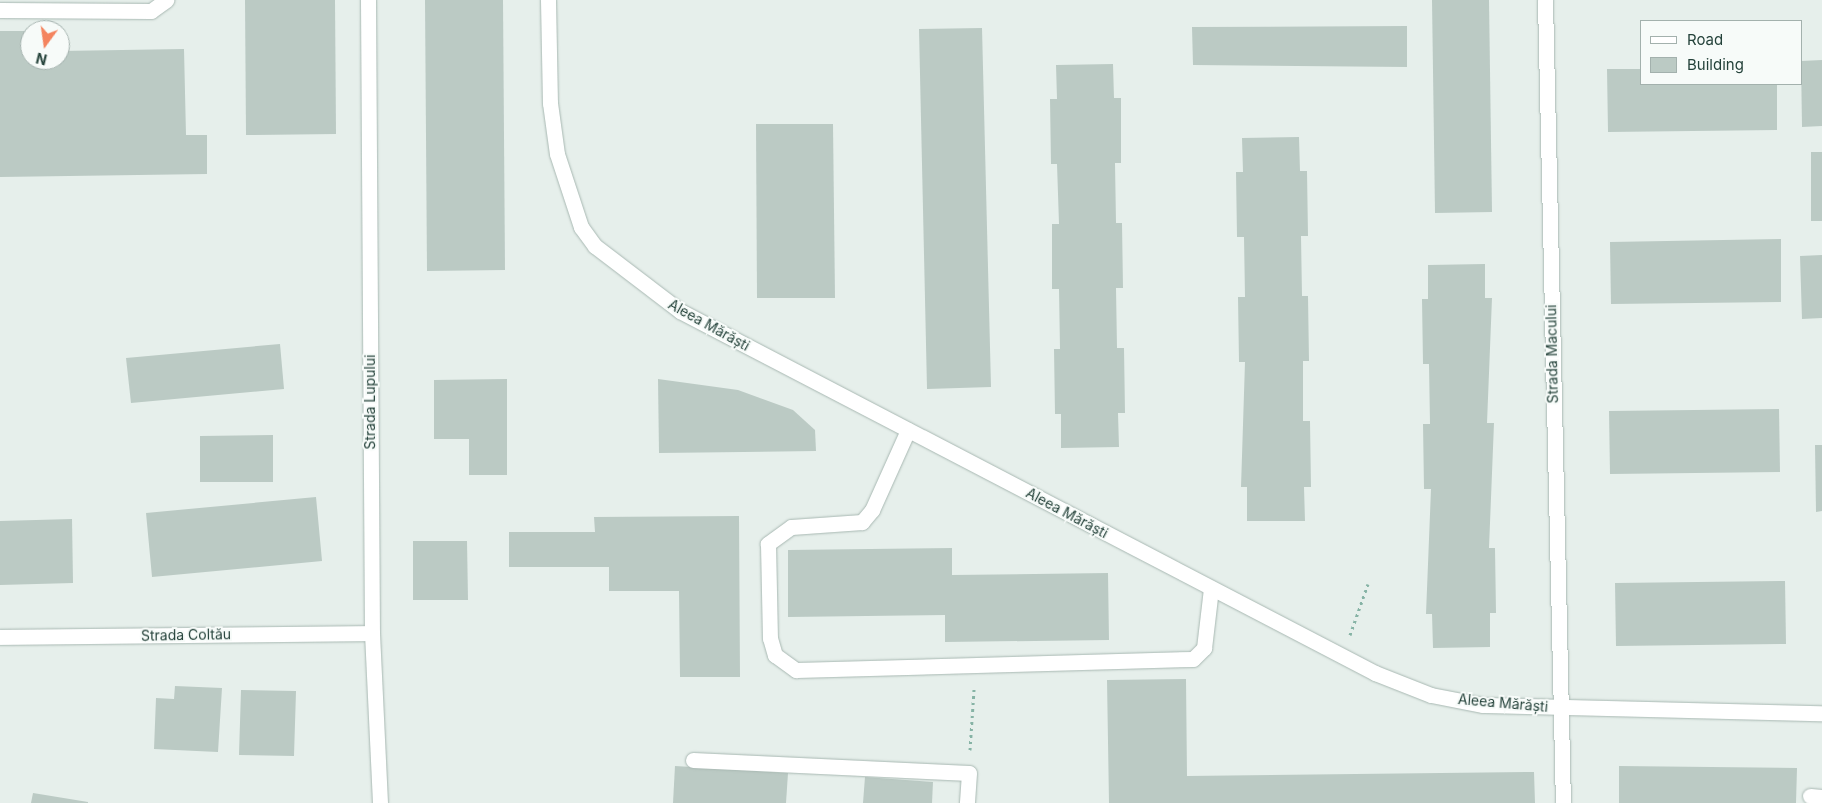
<!DOCTYPE html>
<meta charset="utf-8">
<style>
body{margin:0}
#map{position:relative;width:1822px;height:803px;overflow:hidden;background:#e6efeb;font-family:Inter,sans-serif}
div>[style]{position:absolute}
.building>*{inset:0;background:#bbcac4}
.path>*{height:3px;margin-top:-1.5px;transform-origin:0;background:repeating-linear-gradient(90deg,#86b3a5 0 2.5px,transparent 0 6.5px)}
.roads{filter:drop-shadow(0 0 1px #a8b8b2) drop-shadow(0 0 1px #a8b8b2)}
.minor>*{height:15px;margin:-7.5px;padding:0 7.5px;transform-origin:7.5px;border-radius:7.5px;background:#fff}
span{translate:-50% -50%;white-space:nowrap;text-align:center;line-height:1.15;-webkit-text-stroke:4px #f7fbf9;paint-order:stroke}
.street-label{font-size:14px;color:#24423a}
.legend{position:absolute;left:1640px;top:20px;width:162px;height:65px;box-sizing:border-box;background:#f7fbf9;border:1px solid #a3b1ad;margin:0;padding:6px 9px;list-style:none;font-size:15px;color:#24423a}
.legend li{display:flex;align-items:center;gap:10px;height:25px}
.legend b{width:25px;border:1px solid #a3b1ad}
.north{position:absolute;left:20px;top:20px;width:50px;height:50px;box-sizing:border-box;background:#f7fbf9;border:1px solid #a3b1ad;border-radius:50%;rotate:194deg;font-size:14px;font-weight:700;line-height:20px;text-align:center;color:#24423a}
.north::after{content:'';display:block;margin:auto;width:18px;height:22px;background:#f4845f;clip-path:polygon(50% 0,100% 100%,50% 72%,0 100%)}
</style>
<div id="map">
<div class="building">
<div style="clip-path:polygon(245px 0,335px 0,336px 134px,246px 135px)"></div>
<div style="clip-path:polygon(425px 0,503px 0,505px 270px,427px 271px)"></div>
<div style="clip-path:polygon(1432px 0,1489px 0,1492px 212px,1435px 213px)"></div>
<div style="clip-path:polygon(1407px 26px,1407px 67px,1193px 65px,1192px 27px)"></div>
<div style="clip-path:polygon(982px 28px,991px 387px,927px 389px,919px 29px)"></div>
<div style="clip-path:polygon(0 31px,30px 31px,30px 60px,60px 60px,60px 51px,184px 49px,186px 135px,207px 135px,207px 174px,0 177px)"></div>
<div style="clip-path:polygon(1822px 60px,1822px 126px,1802px 127px,1801px 61px)"></div>
<div style="clip-path:polygon(1113px 64px,1114px 98px,1121px 98px,1121px 163px,1115px 163px,1116px 223px,1122px 223px,1123px 288px,1116px 288px,1117px 348px,1124px 348px,1125px 413px,1118px 413px,1119px 447px,1061px 448px,1061px 414px,1055px 414px,1054px 349px,1060px 349px,1059px 289px,1052px 289px,1052px 224px,1059px 224px,1057px 164px,1051px 164px,1050px 99px,1057px 99px,1056px 65px)"></div>
<div style="clip-path:polygon(1607px 69px,1641px 69px,1641px 84px,1777px 84px,1777px 130px,1608px 132px)"></div>
<div style="clip-path:polygon(756px 124px,833px 124px,835px 298px,757px 298px)"></div>
<div style="clip-path:polygon(1299px 137px,1300px 171px,1307px 171px,1308px 236px,1301px 236px,1302px 296px,1308px 296px,1309px 361px,1303px 361px,1303px 421px,1310px 421px,1311px 487px,1304px 487px,1305px 521px,1247px 521px,1247px 487px,1241px 487px,1245px 362px,1239px 362px,1238px 297px,1245px 297px,1244px 237px,1237px 237px,1236px 172px,1243px 172px,1242px 138px)"></div>
<div style="clip-path:polygon(1811px 152px,1822px 152px,1822px 221px,1811px 221px)"></div>
<div style="clip-path:polygon(1781px 239px,1781px 302px,1611px 304px,1610px 242px)"></div>
<div style="clip-path:polygon(1822px 255px,1822px 318px,1802px 319px,1800px 256px)"></div>
<div style="clip-path:polygon(1485px 264px,1485px 298px,1492px 298px,1487px 423px,1494px 423px,1489px 548px,1495px 548px,1496px 613px,1490px 613px,1490px 647px,1433px 648px,1432px 614px,1426px 614px,1431px 489px,1424px 489px,1423px 424px,1430px 424px,1429px 364px,1423px 364px,1422px 299px,1428px 299px,1428px 265px)"></div>
<div style="clip-path:polygon(280px 344px,284px 389px,131px 403px,126px 358px)"></div>
<div style="clip-path:polygon(507px 379px,507px 475px,469px 475px,469px 439px,434px 439px,434px 380px)"></div>
<div style="clip-path:polygon(658px 379px,738px 390px,793px 410px,815px 430px,816px 451px,659px 453px)"></div>
<div style="clip-path:polygon(1779px 409px,1780px 472px,1610px 474px,1609px 411px)"></div>
<div style="clip-path:polygon(273px 435px,273px 482px,200px 482px,200px 436px)"></div>
<div style="clip-path:polygon(1815px 445px,1822px 445px,1822px 511px,1816px 512px)"></div>
<div style="clip-path:polygon(316px 497px,322px 561px,152px 577px,146px 513px)"></div>
<div style="clip-path:polygon(739px 516px,740px 677px,680px 677px,679px 591px,609px 591px,609px 567px,509px 567px,509px 532px,595px 532px,594px 517px)"></div>
<div style="clip-path:polygon(72px 519px,73px 583px,0 585px,0 521px)"></div>
<div style="clip-path:polygon(413px 541px,467px 541px,468px 600px,413px 600px)"></div>
<div style="clip-path:polygon(952px 548px,952px 575px,1108px 573px,1109px 640px,945px 642px,945px 615px,788px 617px,788px 550px)"></div>
<div style="clip-path:polygon(1785px 581px,1786px 644px,1616px 646px,1615px 583px)"></div>
<div style="clip-path:polygon(1186px 679px,1187px 776px,1534px 772px,1535px 803px,1109px 803px,1107px 680px)"></div>
<div style="clip-path:polygon(175px 686px,222px 688px,218px 752px,154px 749px,156px 698px,174px 699px)"></div>
<div style="clip-path:polygon(241px 690px,296px 691px,294px 756px,239px 755px)"></div>
<div style="clip-path:polygon(675px 766px,788px 773px,786px 803px,673px 803px)"></div>
<div style="clip-path:polygon(1619px 766px,1797px 768px,1796px 803px,1619px 803px)"></div>
<div style="clip-path:polygon(865px 777px,933px 782px,932px 803px,863px 803px)"></div>
<div style="clip-path:polygon(33px 793px,88px 802px,88px 803px,31px 803px)"></div>
</div>
<div class="path">
<div style="left:1350px;top:635px;width:54px;rotate:-70.6deg"></div>
<div style="left:970px;top:750px;width:61px;rotate:-86.2deg"></div>
</div>
<div class="roads">
<div class="minor">
<div style="left:368px;top:0;width:633px;rotate:89.64deg"></div>
<div style="left:372px;top:633px;width:170px;rotate:87.3deg"></div>
<div style="left:548px;top:0;width:103px;rotate:88.9deg"></div>
<div style="left:550px;top:103px;width:51px;rotate:82.2deg"></div>
<div style="left:557px;top:154px;width:77px;rotate:71.8deg"></div>
<div style="left:581px;top:227px;width:24px;rotate:54deg"></div>
<div style="left:595px;top:246px;width:107px;rotate:37.4deg"></div>
<div style="left:680px;top:311px;width:784px;rotate:27.51deg"></div>
<div style="left:1375px;top:673px;width:60px;rotate:21.4deg"></div>
<div style="left:1431px;top:695px;width:53px;rotate:10.9deg"></div>
<div style="left:1483px;top:705px;width:339px;rotate:1.4deg"></div>
<div style="left:1545px;top:0;width:803px;rotate:88.72deg"></div>
<div style="left:0;top:10px;width:151px;rotate:0.4deg"></div>
<div style="left:151px;top:11px;width:19px;rotate:-36deg"></div>
<div style="left:908px;top:430px;width:88px;rotate:114.2deg"></div>
<div style="left:872px;top:510px;width:16px;rotate:130deg"></div>
<div style="left:862px;top:522px;width:71px;rotate:176deg"></div>
<div style="left:791px;top:527px;width:29px;rotate:144deg"></div>
<div style="left:768px;top:544px;width:94px;rotate:88.8deg"></div>
<div style="left:770px;top:638px;width:18px;rotate:74deg"></div>
<div style="left:775px;top:655px;width:26px;rotate:36deg"></div>
<div style="left:796px;top:670px;width:397px;rotate:-1.6deg"></div>
<div style="left:1193px;top:659px;width:16px;rotate:-45deg"></div>
<div style="left:1204px;top:648px;width:60px;rotate:-83.3deg"></div>
<div style="left:0;top:637px;width:372px;rotate:-0.6deg"></div>
<div style="left:693px;top:760px;width:276px;rotate:2.7deg"></div>
<div style="left:969px;top:773px;width:30px;rotate:94deg"></div>
<div style="left:1810px;top:796px;width:12px;rotate:5deg"></div>
</div>
</div>
<div class="street-label">
<span style="left:709px;top:325px;rotate:29deg">Aleea Mărăști</span>
<span style="left:1552px;top:354px;rotate:-91deg">Strada Macului</span>
<span style="left:370px;top:402px;rotate:-90deg">Strada Lupului</span>
<span style="left:1067px;top:513px;rotate:28deg">Aleea Mărăști</span>
<span style="left:186px;top:635px;rotate:-1deg">Strada Coltău</span>
<span style="left:1503px;top:703px;rotate:5deg">Aleea Mărăști</span>
</div>
<ul class="legend">
<li><b style="height:6px;background:#fff"></b>Road</li>
<li><b style="height:14px;background:#bbcac4"></b>Building</li>
</ul>
<div class="north">N</div>
</div>
